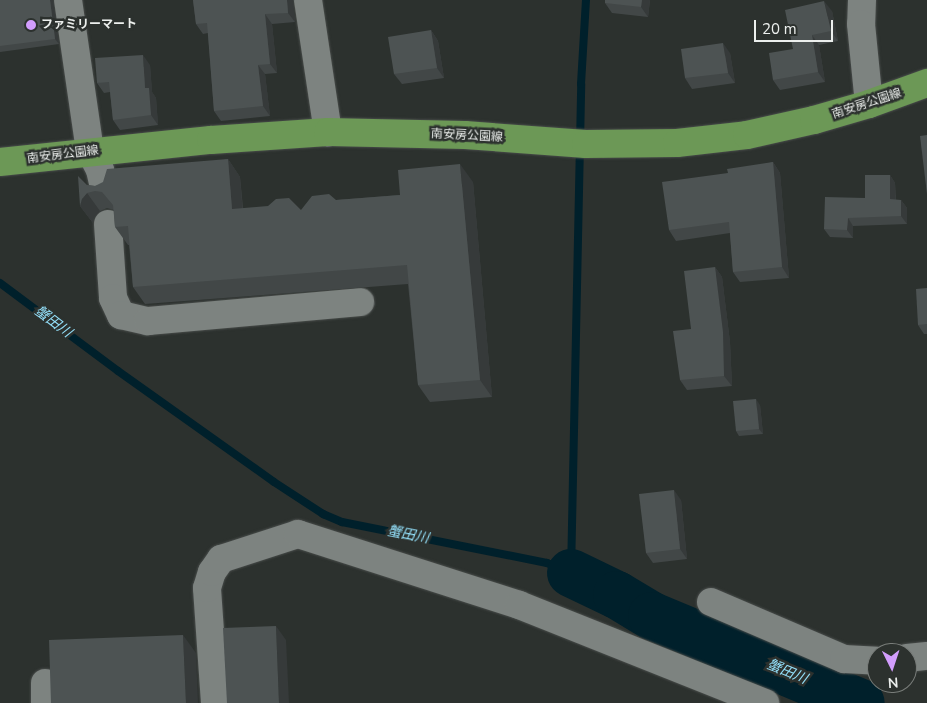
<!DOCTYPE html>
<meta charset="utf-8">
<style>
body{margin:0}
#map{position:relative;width:927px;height:703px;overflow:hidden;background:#2c312e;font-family:"Nunito Sans","Noto Sans JP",sans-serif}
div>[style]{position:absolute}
.stream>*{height:8px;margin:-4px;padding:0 4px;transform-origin:4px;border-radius:4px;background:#00202b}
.river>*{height:48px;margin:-24px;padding:0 24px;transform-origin:24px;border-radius:24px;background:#00202b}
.roads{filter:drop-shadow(0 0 1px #484c4a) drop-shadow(0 0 1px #484c4a)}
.minor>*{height:28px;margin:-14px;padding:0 14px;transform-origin:14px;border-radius:14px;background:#7d8380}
.major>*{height:28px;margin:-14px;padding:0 14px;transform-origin:14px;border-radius:14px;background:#6c9856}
.wall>*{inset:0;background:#424747}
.shaded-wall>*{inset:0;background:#363a3a}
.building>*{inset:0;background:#4d5353}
.dots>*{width:14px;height:14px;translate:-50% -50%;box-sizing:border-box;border:2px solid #2c312e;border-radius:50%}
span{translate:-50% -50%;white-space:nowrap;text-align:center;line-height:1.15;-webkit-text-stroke:5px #2c312e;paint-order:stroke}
.poi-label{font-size:12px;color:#ecefed;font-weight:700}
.left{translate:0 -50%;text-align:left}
.street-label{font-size:12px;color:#ecefed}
.water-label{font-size:14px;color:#93dff9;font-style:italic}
.north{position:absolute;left:867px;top:643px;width:50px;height:50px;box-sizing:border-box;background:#2c312e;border:1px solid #797d7a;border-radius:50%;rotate:176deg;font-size:14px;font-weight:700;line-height:20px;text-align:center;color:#ecefed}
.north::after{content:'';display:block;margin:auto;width:18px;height:22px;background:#d29dfd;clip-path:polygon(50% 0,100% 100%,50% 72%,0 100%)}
.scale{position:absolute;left:754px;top:20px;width:79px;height:22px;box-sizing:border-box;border:2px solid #ecefed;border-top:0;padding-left:6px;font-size:15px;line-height:18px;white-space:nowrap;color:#ecefed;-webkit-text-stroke:4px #2c312e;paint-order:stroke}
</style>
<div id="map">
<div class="stream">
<div style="left:0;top:283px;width:147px;rotate:36.7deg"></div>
<div style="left:118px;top:371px;width:191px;rotate:35.4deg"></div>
<div style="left:274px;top:482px;width:59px;rotate:33.1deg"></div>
<div style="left:323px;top:514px;width:21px;rotate:23deg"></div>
<div style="left:342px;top:522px;width:209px;rotate:11.3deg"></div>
<div style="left:547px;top:563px;width:26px;rotate:23deg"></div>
<div style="left:571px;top:573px;width:489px;rotate:-88.8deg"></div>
<div style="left:581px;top:84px;width:84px;rotate:-86.6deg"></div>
</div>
<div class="river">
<div style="left:571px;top:573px;width:51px;rotate:25.6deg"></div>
<div style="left:617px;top:595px;width:41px;rotate:31deg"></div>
<div style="left:652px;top:616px;width:226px;rotate:22.6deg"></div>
</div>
<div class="roads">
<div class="minor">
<div style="left:68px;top:0;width:153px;rotate:81.7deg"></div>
<div style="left:90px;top:151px;width:21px;rotate:62deg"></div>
<div style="left:100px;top:170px;width:18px;rotate:77deg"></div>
<div style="left:308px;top:0;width:134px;rotate:81.4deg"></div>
<div style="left:862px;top:0;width:24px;rotate:92deg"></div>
<div style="left:861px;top:24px;width:80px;rotate:84.3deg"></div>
<div style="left:108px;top:224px;width:74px;rotate:86.1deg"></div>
<div style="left:113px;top:298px;width:19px;rotate:65deg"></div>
<div style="left:121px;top:315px;width:28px;rotate:13deg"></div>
<div style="left:148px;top:321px;width:213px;rotate:-5.1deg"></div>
<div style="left:711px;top:602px;width:145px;rotate:23.2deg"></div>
<div style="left:844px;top:659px;width:33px;rotate:3deg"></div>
<div style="left:907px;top:658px;width:20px;rotate:-6deg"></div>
<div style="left:45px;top:683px;width:20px;rotate:90deg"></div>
<div style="left:215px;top:703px;width:115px;rotate:-94deg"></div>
<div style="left:207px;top:588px;width:17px;rotate:-73deg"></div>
<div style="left:212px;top:572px;width:16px;rotate:-55deg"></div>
<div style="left:221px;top:559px;width:81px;rotate:-18deg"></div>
<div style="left:298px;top:534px;width:232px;rotate:17.8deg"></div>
<div style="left:519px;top:605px;width:265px;rotate:21.7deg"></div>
</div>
<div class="major">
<div style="left:0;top:162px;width:212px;rotate:-6deg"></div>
<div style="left:211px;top:140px;width:117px;rotate:-3.9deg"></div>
<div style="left:328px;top:132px;width:137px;rotate:1.3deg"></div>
<div style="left:465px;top:135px;width:121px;rotate:4.3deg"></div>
<div style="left:586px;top:144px;width:91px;rotate:-0.6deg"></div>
<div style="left:677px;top:143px;width:70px;rotate:-6.5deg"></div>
<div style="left:747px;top:135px;width:69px;rotate:-12.6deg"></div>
<div style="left:814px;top:120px;width:57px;rotate:-16.2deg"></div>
<div style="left:869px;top:104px;width:62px;rotate:-19.9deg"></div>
</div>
</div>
<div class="wall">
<div style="clip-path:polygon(0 0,53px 0,59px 44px,0 52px)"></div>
<div style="clip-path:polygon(193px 0,293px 0,295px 22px,272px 24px,277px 73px,265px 74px,270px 116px,221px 121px,214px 111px,208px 33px,203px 34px,196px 24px)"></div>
<div style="clip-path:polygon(650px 0,648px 17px,612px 13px,605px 3px)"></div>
<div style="clip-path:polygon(832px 11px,838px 41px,819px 45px,825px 82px,780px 90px,773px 80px)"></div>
<div style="clip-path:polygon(431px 30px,438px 41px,444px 78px,402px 84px,394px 74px)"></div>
<div style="clip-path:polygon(730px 53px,735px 83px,692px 89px,685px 78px)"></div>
<div style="clip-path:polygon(150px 65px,152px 92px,156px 98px,158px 125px,120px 130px,113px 120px,110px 92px,104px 93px,97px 83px)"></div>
<div style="clip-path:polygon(228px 159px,240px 177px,243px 208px,301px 210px,336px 200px,400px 195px,473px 182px,492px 397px,430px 402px,418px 385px,408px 284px,145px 304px,133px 287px,129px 245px,128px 245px,115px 227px,114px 210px,107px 208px,100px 211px,94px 217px,93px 223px,80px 206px,87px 185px,95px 186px)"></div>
<div style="clip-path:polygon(773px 162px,780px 173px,789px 278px,740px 282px,733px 272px,730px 233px,676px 241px,669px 230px,728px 173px)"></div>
<div style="clip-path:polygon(890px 175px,895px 183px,896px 200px,901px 200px,907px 208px,907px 224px,853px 226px,853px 238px,830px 237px,824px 229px,865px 198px)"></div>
<div style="clip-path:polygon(715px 267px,722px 277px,730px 342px,732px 386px,687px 390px,680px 380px,691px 329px)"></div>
<div style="clip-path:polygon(927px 288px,927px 334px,924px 334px,918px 325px)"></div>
<div style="clip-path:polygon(760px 405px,763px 434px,739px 436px,736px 431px)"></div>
<div style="clip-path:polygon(681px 500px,687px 559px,653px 563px,646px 553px)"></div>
</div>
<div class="shaded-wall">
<div style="clip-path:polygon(50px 0,53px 0,59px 44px,55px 39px)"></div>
<div style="clip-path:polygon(287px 0,293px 0,295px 22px,288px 13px)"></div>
<div style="clip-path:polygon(642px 0,650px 0,648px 17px,641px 7px)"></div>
<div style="clip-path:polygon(824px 1px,832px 11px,838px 41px,831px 31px)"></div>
<div style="clip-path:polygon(265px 14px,272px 24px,277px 73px,270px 64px)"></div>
<div style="clip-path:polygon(431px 30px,438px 41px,444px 78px,437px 68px)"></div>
<div style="clip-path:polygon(812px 35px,819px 45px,825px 82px,818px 72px)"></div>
<div style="clip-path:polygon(723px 43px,730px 53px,735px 83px,728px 73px)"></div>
<div style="clip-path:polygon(143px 55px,150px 65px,152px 92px,156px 98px,158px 125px,151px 115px,145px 88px)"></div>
<div style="clip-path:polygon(258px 65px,265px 74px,270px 116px,263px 106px)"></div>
<div style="clip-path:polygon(228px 159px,240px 177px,244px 226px,232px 209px)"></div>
<div style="clip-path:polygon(773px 162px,780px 173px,789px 278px,782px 267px)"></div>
<div style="clip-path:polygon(460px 164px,473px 182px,492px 397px,480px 380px)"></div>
<div style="clip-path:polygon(890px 175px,895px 183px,896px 208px,890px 199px)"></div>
<div style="clip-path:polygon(87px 193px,100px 211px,94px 217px,93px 223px,80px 206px,82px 199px)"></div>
<div style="clip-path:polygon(901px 200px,907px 208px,907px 224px,901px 216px)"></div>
<div style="clip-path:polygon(848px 218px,853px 226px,853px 238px,847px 230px)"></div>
<div style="clip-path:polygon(715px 267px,722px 277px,730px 342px,732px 386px,724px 376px)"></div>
<div style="clip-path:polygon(756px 399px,760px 405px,763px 434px,759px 429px)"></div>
<div style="clip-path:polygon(674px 490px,681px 500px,687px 559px,680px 549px)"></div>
<div style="clip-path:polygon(276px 626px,286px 640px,289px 703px,279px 703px)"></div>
<div style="clip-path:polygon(183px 635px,196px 653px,198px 703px,186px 703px)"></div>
</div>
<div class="building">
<div style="clip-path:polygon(0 0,50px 0,55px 39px,0 46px)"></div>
<div style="clip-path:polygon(193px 0,287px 0,288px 13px,265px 14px,270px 64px,258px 65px,263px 106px,214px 111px,207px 23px,196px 24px)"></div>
<div style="clip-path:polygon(605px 0,642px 0,641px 7px,605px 3px)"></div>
<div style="clip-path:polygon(824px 1px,831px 31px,812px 35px,818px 72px,773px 80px,769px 53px,793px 49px,785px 10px)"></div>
<div style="clip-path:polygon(431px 30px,437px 68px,394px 74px,388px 37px)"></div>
<div style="clip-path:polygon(723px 43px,728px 73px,685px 78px,681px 49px)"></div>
<div style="clip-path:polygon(143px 55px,145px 88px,149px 88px,151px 115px,113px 120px,109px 82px,97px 83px,95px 58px)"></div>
<div style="clip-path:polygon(927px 135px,927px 194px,920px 136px)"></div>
<div style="clip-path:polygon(228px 159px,232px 209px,268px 206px,276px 199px,289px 198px,301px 210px,312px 196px,329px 194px,336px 200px,400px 195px,398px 170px,460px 164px,480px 380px,418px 385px,407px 265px,133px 287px,128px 226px,115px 227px,113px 205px,102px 192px,95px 191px,87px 193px,82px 199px,80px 206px,78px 176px,87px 185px,95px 186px,103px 182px,107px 169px)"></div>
<div style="clip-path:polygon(773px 162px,782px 267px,733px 272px,729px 222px,669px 230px,662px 182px,728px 173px,727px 169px)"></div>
<div style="clip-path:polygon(865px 175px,890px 175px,890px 199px,901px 200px,901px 216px,848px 218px,847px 230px,824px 229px,825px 197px,865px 198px)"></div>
<div style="clip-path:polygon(715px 267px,723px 332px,724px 376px,680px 380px,673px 331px,691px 329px,684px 271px)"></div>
<div style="clip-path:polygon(927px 288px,927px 324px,918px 325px,916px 289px)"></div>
<div style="clip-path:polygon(756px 399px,759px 429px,736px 431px,733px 401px)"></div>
<div style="clip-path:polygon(674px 490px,680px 549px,646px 553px,639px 494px)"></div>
<div style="clip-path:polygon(276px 626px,279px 703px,227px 703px,223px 628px)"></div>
<div style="clip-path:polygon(183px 635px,186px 703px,51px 703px,49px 640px)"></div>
</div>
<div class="dots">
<div style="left:31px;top:25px;background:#d29dfd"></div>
</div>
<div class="poi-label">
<span class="left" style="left:41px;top:25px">ファミリーマート</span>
</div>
<div class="street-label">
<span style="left:867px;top:104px;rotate:-18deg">南安房公園線</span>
<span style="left:467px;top:136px;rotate:3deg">南安房公園線</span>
<span style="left:63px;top:155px;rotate:-7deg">南安房公園線</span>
</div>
<div class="water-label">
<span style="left:53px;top:322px;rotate:37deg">蟹田川</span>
<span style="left:408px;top:535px;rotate:11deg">蟹田川</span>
<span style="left:787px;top:672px;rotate:23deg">蟹田川</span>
</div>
<div class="north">N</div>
<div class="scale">20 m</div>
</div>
